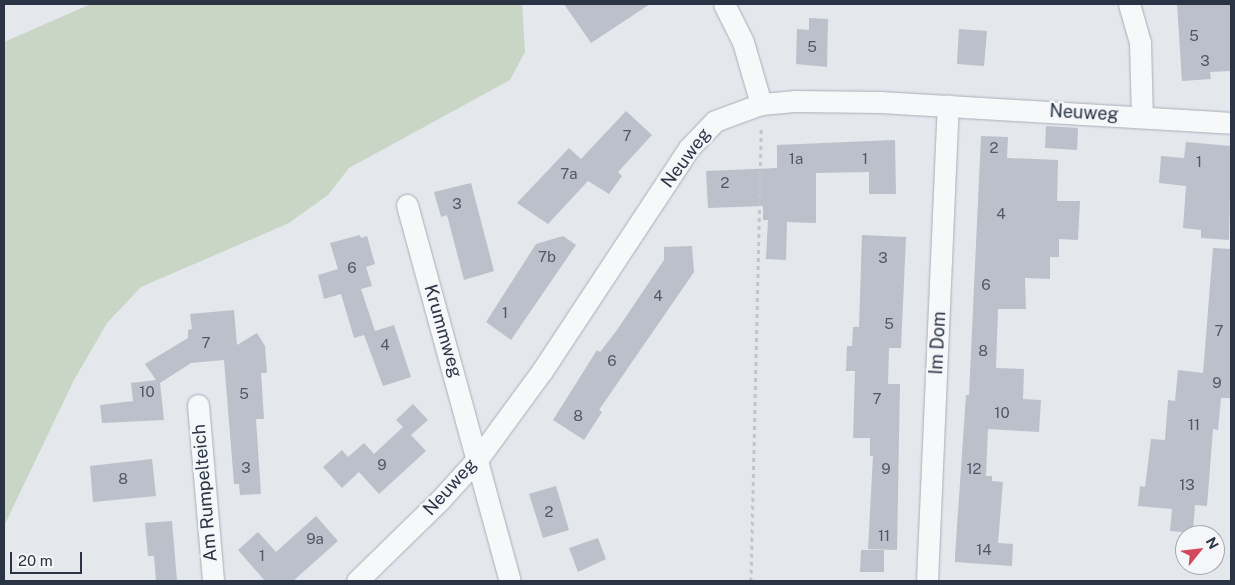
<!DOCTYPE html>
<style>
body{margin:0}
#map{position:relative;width:1235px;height:585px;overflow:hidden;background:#e4e7ec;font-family:"Public Sans",sans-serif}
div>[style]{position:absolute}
.green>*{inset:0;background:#c9d6c5}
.building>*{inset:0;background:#bbc0ca}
.path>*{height:3px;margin-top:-1.5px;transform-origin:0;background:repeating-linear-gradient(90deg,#c2c5cb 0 4px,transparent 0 8px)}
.roads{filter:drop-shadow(0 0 1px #a9aeb7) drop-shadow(0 0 1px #a9aeb7)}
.minor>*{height:21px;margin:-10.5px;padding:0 10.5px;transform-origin:10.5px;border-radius:10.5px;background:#f7f8fa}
span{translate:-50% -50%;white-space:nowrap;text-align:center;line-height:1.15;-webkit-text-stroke:4.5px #f4f6f9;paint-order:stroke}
.number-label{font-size:15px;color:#4f5766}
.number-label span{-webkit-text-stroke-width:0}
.street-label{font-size:18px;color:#2b3445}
.frame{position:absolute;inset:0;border:5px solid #2b3445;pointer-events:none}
.north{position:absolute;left:1175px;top:525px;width:50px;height:50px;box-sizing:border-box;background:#f4f6f9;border:1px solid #a4a8b1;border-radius:50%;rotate:61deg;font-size:14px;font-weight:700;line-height:20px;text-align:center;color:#2b3445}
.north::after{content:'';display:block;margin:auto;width:18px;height:22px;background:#d1495b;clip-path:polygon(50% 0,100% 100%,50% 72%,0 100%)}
.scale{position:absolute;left:10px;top:552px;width:72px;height:22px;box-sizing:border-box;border:2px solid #2b3445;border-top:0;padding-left:6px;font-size:15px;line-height:18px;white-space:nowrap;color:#2b3445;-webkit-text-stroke:4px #f4f6f9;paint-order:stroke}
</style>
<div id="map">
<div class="green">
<div style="clip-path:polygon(91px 4px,522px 4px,525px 52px,510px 80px,349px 168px,328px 195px,289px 223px,141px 287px,107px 323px,74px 380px,4px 526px,4px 42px)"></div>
</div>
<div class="building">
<div style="clip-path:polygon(564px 4px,650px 4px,591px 43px)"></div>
<div style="clip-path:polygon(1177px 4px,1231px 4px,1230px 71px,1210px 72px,1211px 79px,1182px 81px)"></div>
<div style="clip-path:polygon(809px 18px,828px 19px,827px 67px,796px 64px,797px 29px,809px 30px)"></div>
<div style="clip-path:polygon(959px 29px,987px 31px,984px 66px,957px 64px)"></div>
<div style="clip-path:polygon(626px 111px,652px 135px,618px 172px,622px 176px,609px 194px,588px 181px,548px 224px,517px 203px,569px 148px,581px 159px)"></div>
<div style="clip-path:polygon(1046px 126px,1078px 128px,1077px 150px,1045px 148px)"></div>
<div style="clip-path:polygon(981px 136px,1008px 137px,1007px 158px,1058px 160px,1057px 201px,1080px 201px,1078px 240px,1059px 239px,1059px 257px,1050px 257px,1050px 279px,1025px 278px,1026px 309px,998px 309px,996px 368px,1024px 369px,1023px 399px,1041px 400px,1039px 432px,988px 429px,986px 476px,992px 476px,992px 481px,1003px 482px,998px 543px,1013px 544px,1012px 566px,955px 562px,955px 556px,966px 395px,969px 395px)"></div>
<div style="clip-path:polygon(895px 140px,896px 194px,869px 194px,869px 172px,816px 173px,816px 223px,787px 222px,786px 260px,766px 259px,768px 220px,763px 220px,763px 206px,708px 208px,706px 171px,777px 168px,777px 145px)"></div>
<div style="clip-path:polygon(1186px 142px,1231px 146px,1229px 240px,1201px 238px,1201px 230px,1183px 228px,1186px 186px,1159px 183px,1161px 156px,1184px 158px)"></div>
<div style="clip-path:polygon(471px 183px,494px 271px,464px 280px,447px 215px,441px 217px,434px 192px)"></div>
<div style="clip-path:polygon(360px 235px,361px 238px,367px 236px,375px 264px,366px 267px,372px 286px,361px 289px,375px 331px,394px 325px,411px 377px,383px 386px,364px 335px,354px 338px,341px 294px,324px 299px,318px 275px,338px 269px,330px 243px)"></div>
<div style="clip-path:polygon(862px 235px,906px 237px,901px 348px,889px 348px,888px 384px,900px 384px,897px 550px,868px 549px,873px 456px,870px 456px,870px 438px,853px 438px,855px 371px,846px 371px,847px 346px,852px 346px,853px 327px,859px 327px)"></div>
<div style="clip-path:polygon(563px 236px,576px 245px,511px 340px,486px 322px,536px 244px)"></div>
<div style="clip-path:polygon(692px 246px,694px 272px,599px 410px,602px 412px,584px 440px,553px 420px,597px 350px,600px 352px,617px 330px,664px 260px,664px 247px)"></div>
<div style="clip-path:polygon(1213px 248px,1231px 249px,1231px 398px,1221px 398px,1218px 430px,1213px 429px,1207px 506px,1195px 505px,1193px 533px,1170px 531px,1172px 509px,1138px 506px,1140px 486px,1145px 487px,1151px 439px,1165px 440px,1168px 400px,1175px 401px,1178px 370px,1203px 373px)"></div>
<div style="clip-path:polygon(234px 310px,237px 345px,257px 333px,265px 346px,267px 373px,261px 373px,264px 419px,256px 419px,261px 494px,240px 495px,239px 484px,234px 484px,224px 360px,191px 363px,160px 383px,164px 420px,102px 423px,100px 405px,133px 401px,131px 383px,156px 380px,145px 364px,188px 338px,188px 330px,192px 329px,190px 314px)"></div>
<div style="clip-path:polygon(413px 404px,428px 420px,411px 435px,426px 451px,379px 494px,359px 472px,342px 488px,323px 467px,342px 450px,348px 457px,364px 443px,374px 454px,403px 427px,396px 420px)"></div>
<div style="clip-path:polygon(152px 459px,156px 496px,93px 502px,90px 466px)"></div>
<div style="clip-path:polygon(556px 486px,569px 530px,543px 538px,529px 494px)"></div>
<div style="clip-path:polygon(316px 516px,338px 541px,293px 581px,265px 581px,238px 550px,258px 532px,276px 552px)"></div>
<div style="clip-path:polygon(172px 521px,177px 581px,156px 581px,154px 556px,148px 556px,145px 523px)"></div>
<div style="clip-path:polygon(598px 538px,606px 559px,578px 572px,569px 548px)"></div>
<div style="clip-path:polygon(861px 550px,884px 550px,884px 572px,860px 572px)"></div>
</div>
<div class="path">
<div style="left:751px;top:581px;width:454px;rotate:-88.7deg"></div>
</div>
<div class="roads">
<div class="minor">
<div style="left:724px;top:4px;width:42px;rotate:63.4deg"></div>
<div style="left:743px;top:42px;width:65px;rotate:73.8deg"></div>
<div style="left:1129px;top:4px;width:40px;rotate:74deg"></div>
<div style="left:1140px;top:42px;width:74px;rotate:88.5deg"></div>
<div style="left:407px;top:205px;width:390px;rotate:74.7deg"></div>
<div style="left:198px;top:405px;width:177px;rotate:85.1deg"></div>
<div style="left:357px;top:581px;width:116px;rotate:-44.3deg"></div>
<div style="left:440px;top:500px;width:58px;rotate:-47.8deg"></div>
<div style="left:479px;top:457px;width:107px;rotate:-53.8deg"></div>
<div style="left:542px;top:371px;width:267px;rotate:-56.6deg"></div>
<div style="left:689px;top:148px;width:37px;rotate:-46deg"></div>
<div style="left:715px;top:121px;width:49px;rotate:-20.3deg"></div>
<div style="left:761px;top:104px;width:33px;rotate:-5deg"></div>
<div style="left:794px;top:101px;width:86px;rotate:0.7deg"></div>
<div style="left:880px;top:102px;width:352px;rotate:3.4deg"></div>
<div style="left:927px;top:581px;width:476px;rotate:-87.5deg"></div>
</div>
</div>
<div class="number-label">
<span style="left:1194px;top:36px">5</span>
<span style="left:812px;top:47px">5</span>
<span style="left:1205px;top:61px">3</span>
<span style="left:627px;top:136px">7</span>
<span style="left:994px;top:148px">2</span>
<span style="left:796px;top:159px">1a</span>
<span style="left:865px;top:159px">1</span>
<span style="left:1199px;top:162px">1</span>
<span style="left:569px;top:174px">7a</span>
<span style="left:725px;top:183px">2</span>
<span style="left:457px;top:204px">3</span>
<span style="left:1001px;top:214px">4</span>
<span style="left:547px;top:257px">7b</span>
<span style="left:883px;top:258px">3</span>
<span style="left:352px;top:268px">6</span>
<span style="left:986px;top:285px">6</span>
<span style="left:658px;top:296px">4</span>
<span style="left:505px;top:313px">1</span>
<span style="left:889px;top:324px">5</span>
<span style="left:1219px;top:331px">7</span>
<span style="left:206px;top:343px">7</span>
<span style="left:385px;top:345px">4</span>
<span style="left:983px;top:351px">8</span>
<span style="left:612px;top:361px">6</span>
<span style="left:1217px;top:383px">9</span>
<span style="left:147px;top:392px">10</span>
<span style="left:244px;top:394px">5</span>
<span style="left:877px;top:399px">7</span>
<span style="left:1002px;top:413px">10</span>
<span style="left:578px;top:416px">8</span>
<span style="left:1194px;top:425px">11</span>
<span style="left:382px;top:465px">9</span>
<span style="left:246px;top:468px">3</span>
<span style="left:886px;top:469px">9</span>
<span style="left:974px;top:469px">12</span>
<span style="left:123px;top:479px">8</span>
<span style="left:1187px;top:485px">13</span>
<span style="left:549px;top:512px">2</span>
<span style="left:884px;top:536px">11</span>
<span style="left:315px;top:539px">9a</span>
<span style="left:984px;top:550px">14</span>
<span style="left:262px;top:556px">1</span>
</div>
<div class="street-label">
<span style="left:1084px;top:113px;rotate:3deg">Neuweg</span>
<span style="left:686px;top:158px;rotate:-53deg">Neuweg</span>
<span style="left:443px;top:331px;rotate:74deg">Krummweg</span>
<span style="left:938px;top:343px;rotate:-87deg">Im Dom</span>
<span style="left:450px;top:487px;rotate:-48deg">Neuweg</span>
<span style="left:205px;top:493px;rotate:-95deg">Am Rumpelteich</span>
</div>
<div class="frame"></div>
<div class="north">N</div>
<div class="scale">20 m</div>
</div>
